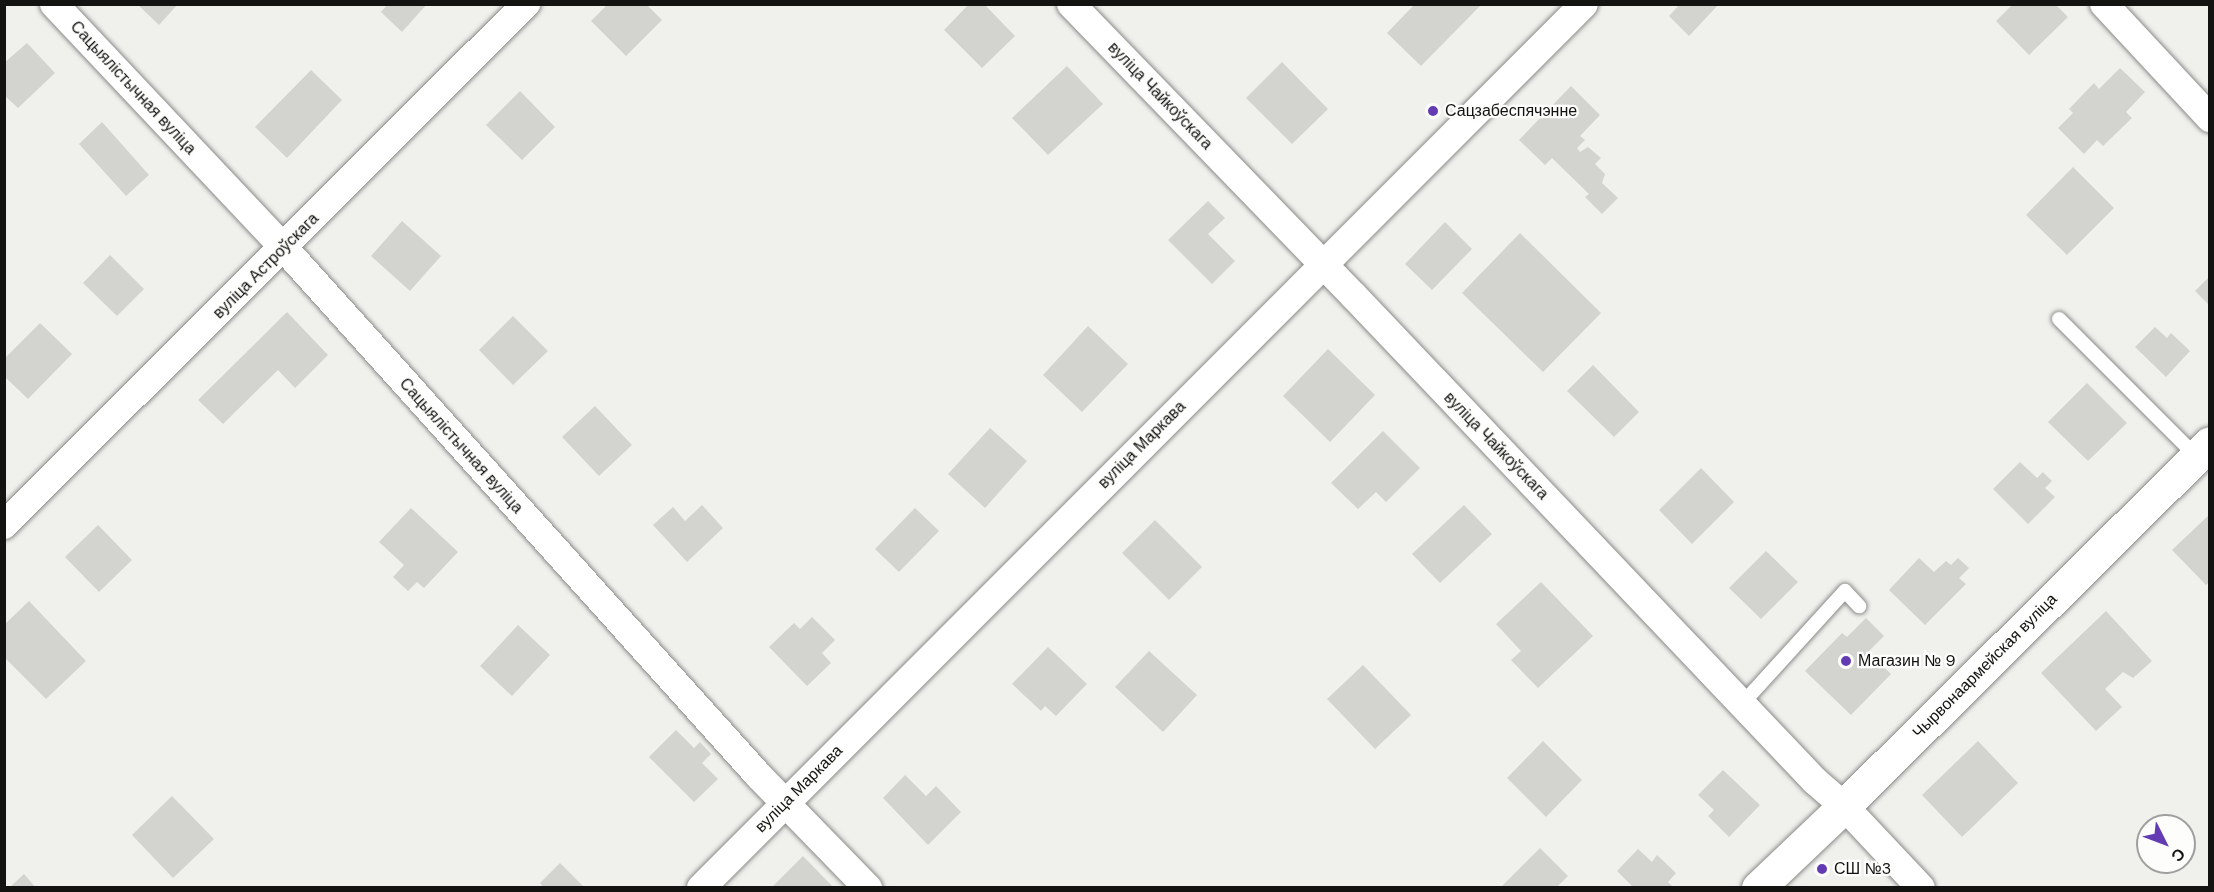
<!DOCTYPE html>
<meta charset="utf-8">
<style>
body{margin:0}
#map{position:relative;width:2214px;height:892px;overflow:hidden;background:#f0f0ed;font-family:"DM Sans",sans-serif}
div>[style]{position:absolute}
.building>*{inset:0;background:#d3d3d0}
.roads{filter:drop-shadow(0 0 2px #8a8b88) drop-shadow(0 0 2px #8a8b88)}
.lane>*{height:14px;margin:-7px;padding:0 7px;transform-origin:7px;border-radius:7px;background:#fff}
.street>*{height:28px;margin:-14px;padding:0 14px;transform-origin:14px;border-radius:14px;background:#fff}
.secondary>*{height:33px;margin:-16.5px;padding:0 16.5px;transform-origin:16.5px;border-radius:16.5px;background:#fff}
.dots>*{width:16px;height:16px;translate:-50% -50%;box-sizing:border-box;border:3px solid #fdfefb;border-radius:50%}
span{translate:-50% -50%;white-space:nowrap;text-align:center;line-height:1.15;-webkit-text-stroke:4.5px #fdfefb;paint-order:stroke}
.street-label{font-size:16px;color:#131312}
.poi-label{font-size:16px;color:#131312}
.left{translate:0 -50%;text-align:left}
.frame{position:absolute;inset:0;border:6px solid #131312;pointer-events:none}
.north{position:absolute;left:2136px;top:814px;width:60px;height:60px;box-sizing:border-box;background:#fdfefb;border:2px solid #9fa09e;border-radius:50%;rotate:132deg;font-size:16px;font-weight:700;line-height:24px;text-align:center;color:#131312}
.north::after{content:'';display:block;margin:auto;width:21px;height:27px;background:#633cb4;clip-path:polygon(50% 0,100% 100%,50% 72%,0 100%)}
</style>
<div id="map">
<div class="building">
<div style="clip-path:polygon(137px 4px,178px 4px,159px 25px)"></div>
<div style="clip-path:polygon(388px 4px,427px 4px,402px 32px,381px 12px)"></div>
<div style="clip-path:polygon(608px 4px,646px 4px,662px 20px,626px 56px,591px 21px)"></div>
<div style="clip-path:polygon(969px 4px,984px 4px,1015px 36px,982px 68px,944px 30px)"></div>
<div style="clip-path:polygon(1415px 4px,1482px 4px,1421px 66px,1387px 33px)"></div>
<div style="clip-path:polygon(1680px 4px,1719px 4px,1689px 36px,1669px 16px)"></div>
<div style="clip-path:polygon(2013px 4px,2055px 4px,2068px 17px,2029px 55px,1996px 21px)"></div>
<div style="clip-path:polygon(27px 43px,55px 73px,18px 108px,4px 95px,4px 63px)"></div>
<div style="clip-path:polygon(1282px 62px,1328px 109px,1292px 144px,1246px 98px)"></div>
<div style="clip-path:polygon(1067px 66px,1103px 104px,1048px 155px,1012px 118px)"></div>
<div style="clip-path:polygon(2120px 68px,2145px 92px,2126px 112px,2132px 118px,2103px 146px,2097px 140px,2084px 154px,2058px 128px,2073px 113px,2069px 109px,2094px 83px,2099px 89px)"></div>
<div style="clip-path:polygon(311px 70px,342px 100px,287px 158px,255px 127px)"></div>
<div style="clip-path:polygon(1571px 86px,1600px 115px,1580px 136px,1585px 140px,1577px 148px,1580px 152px,1588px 147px,1601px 158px,1595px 164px,1605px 174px,1602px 183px,1618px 198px,1602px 214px,1585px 197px,1589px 194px,1552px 158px,1545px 165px,1519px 140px)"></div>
<div style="clip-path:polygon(520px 91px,555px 127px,522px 160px,486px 125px)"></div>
<div style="clip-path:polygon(102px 122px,149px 175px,126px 196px,79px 144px)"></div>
<div style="clip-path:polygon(2073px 167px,2114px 208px,2067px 255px,2026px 215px)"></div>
<div style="clip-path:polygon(1208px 201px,1225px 218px,1208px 234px,1235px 261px,1212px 284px,1168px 240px)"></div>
<div style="clip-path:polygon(402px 221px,441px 256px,410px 291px,371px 256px)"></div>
<div style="clip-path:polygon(1445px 222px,1472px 249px,1432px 290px,1405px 264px)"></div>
<div style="clip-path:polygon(1520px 233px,1601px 313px,1543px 372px,1462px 293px)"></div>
<div style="clip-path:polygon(110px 255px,144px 289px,117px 316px,83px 283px)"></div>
<div style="clip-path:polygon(2210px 276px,2210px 306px,2195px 291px)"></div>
<div style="clip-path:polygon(287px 312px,328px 355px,295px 388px,278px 370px,223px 424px,198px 400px)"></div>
<div style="clip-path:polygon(513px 316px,548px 351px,513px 385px,479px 350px)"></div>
<div style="clip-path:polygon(40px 323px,72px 354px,28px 399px,4px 376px,4px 359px)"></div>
<div style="clip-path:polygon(1088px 326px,1128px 364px,1082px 412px,1043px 375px)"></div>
<div style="clip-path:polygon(2155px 327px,2167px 338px,2171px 333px,2190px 351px,2166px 377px,2135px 347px)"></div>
<div style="clip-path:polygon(1328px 349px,1375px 395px,1330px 442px,1283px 396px)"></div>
<div style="clip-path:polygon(1593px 365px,1639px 412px,1614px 437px,1567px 391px)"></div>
<div style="clip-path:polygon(2087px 383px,2127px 423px,2088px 461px,2048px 422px)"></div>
<div style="clip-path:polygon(595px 406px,632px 445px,599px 476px,562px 437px)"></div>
<div style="clip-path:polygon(990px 428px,1027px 461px,985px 508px,948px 474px)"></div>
<div style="clip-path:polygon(1383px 431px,1420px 468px,1386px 502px,1376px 492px,1358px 509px,1331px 483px)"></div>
<div style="clip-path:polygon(2020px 462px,2037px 478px,2043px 472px,2052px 481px,2045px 488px,2055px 497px,2028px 524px,1993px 489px)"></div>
<div style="clip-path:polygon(1701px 468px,1734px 502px,1692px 544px,1659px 510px)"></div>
<div style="clip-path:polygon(702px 505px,723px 528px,687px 562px,653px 525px,673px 507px,685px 521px)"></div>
<div style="clip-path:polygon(1464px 505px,1492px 534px,1440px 583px,1412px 554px)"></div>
<div style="clip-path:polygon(411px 508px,458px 552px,424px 588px,417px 582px,408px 591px,393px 577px,404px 565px,379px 542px)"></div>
<div style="clip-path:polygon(915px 508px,939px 531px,899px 572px,875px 549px)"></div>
<div style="clip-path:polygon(2210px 514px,2210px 582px,2206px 585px,2172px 550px)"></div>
<div style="clip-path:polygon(1155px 520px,1202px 567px,1169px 600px,1122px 553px)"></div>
<div style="clip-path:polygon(98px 525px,132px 560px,99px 592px,65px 557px)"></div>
<div style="clip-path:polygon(1766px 551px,1798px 582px,1761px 619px,1729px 588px)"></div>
<div style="clip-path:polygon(1919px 558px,1934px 572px,1946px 561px,1951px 565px,1958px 558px,1969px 568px,1959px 578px,1966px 584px,1925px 625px,1889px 590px)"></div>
<div style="clip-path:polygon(1541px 582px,1593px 636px,1538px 688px,1511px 660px,1521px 651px,1496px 624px)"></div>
<div style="clip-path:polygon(29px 601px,86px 661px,46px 699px,4px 657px,4px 625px)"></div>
<div style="clip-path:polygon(2106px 611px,2152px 661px,2133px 678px,2123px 672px,2105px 689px,2122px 707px,2096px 731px,2041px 673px)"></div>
<div style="clip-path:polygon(812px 617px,835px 640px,822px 653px,831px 663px,807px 686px,769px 647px,794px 623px,800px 629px)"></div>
<div style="clip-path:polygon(1866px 618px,1884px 636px,1868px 652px,1891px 674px,1851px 715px,1805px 671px,1842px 633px,1847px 637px)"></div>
<div style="clip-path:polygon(518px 625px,550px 655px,512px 696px,480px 666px)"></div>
<div style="clip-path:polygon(1048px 647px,1087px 684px,1056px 716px,1045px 706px,1041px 711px,1012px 684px)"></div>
<div style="clip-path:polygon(1149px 651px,1197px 695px,1163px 732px,1115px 687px)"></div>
<div style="clip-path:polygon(1363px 665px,1411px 715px,1375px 749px,1327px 699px)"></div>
<div style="clip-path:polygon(676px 730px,694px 748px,700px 742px,711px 754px,702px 763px,718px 779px,694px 802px,649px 757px)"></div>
<div style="clip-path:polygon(1543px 741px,1582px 780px,1546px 817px,1507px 778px)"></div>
<div style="clip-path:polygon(1978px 741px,2018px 783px,1962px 837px,1922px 795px)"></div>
<div style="clip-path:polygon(1723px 770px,1760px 805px,1729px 837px,1708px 816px,1714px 810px,1698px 795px)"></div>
<div style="clip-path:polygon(905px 775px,926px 796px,936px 786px,961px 812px,928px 845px,883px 798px)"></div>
<div style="clip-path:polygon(172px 796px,214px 839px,173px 878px,132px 835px)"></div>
<div style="clip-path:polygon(1540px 848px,1568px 876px,1556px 888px,1500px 888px)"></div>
<div style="clip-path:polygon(1638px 849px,1652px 862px,1657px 855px,1676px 873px,1668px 882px,1674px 888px,1634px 888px,1617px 871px)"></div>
<div style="clip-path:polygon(803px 856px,834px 888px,771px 888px)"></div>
<div style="clip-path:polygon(560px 863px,585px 888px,544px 888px,540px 883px)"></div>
<div style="clip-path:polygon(24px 874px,36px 888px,9px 888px)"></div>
</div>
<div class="roads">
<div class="lane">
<div style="left:2059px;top:319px;width:194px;rotate:45deg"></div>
<div style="left:1742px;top:704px;width:153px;rotate:-47.7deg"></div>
<div style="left:1845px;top:591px;width:21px;rotate:47deg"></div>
</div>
<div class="street">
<div style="left:54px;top:4px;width:335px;rotate:46.7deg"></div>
<div style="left:284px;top:248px;width:709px;rotate:48.03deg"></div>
<div style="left:758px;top:775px;width:158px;rotate:45.8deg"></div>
<div style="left:1071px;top:4px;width:405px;rotate:45.9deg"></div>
<div style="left:1353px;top:295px;width:671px;rotate:46.45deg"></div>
<div style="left:1815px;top:781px;width:38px;rotate:41deg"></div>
<div style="left:1844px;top:806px;width:112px;rotate:46.8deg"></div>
<div style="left:2104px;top:4px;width:156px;rotate:47.1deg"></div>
<div style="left:4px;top:525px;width:738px;rotate:-44.95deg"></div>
<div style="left:701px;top:888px;width:1249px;rotate:-45.03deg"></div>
</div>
<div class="secondary">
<div style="left:1758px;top:888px;width:119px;rotate:-43.6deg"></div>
<div style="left:1844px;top:806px;width:515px;rotate:-44.76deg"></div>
</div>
</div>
<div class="dots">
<div style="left:1433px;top:111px;background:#633cb4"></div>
<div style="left:1846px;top:661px;background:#633cb4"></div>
<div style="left:1822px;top:869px;background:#633cb4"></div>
</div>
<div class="street-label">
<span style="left:133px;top:88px;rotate:47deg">Сацыялістычная вуліца</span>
<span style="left:1160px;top:96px;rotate:46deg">вуліца Чайкоўскага</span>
<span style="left:266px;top:266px;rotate:-45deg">вуліца Астроўскага</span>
<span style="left:1142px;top:445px;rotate:-45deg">вуліца Маркава</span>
<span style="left:461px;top:446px;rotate:48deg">Сацыялістычная вуліца</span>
<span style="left:1496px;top:446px;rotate:46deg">вуліца Чайкоўскага</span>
<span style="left:1985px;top:666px;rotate:-45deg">Чырвонаармейская вуліца</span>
<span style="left:799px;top:789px;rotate:-45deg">вуліца Маркава</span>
</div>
<div class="poi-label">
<span class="left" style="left:1445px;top:111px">Сацзабеспячэнне</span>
<span class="left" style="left:1858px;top:661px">Магазин № 9</span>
<span class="left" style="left:1834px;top:869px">СШ №3</span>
</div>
<div class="frame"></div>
<div class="north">С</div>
</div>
